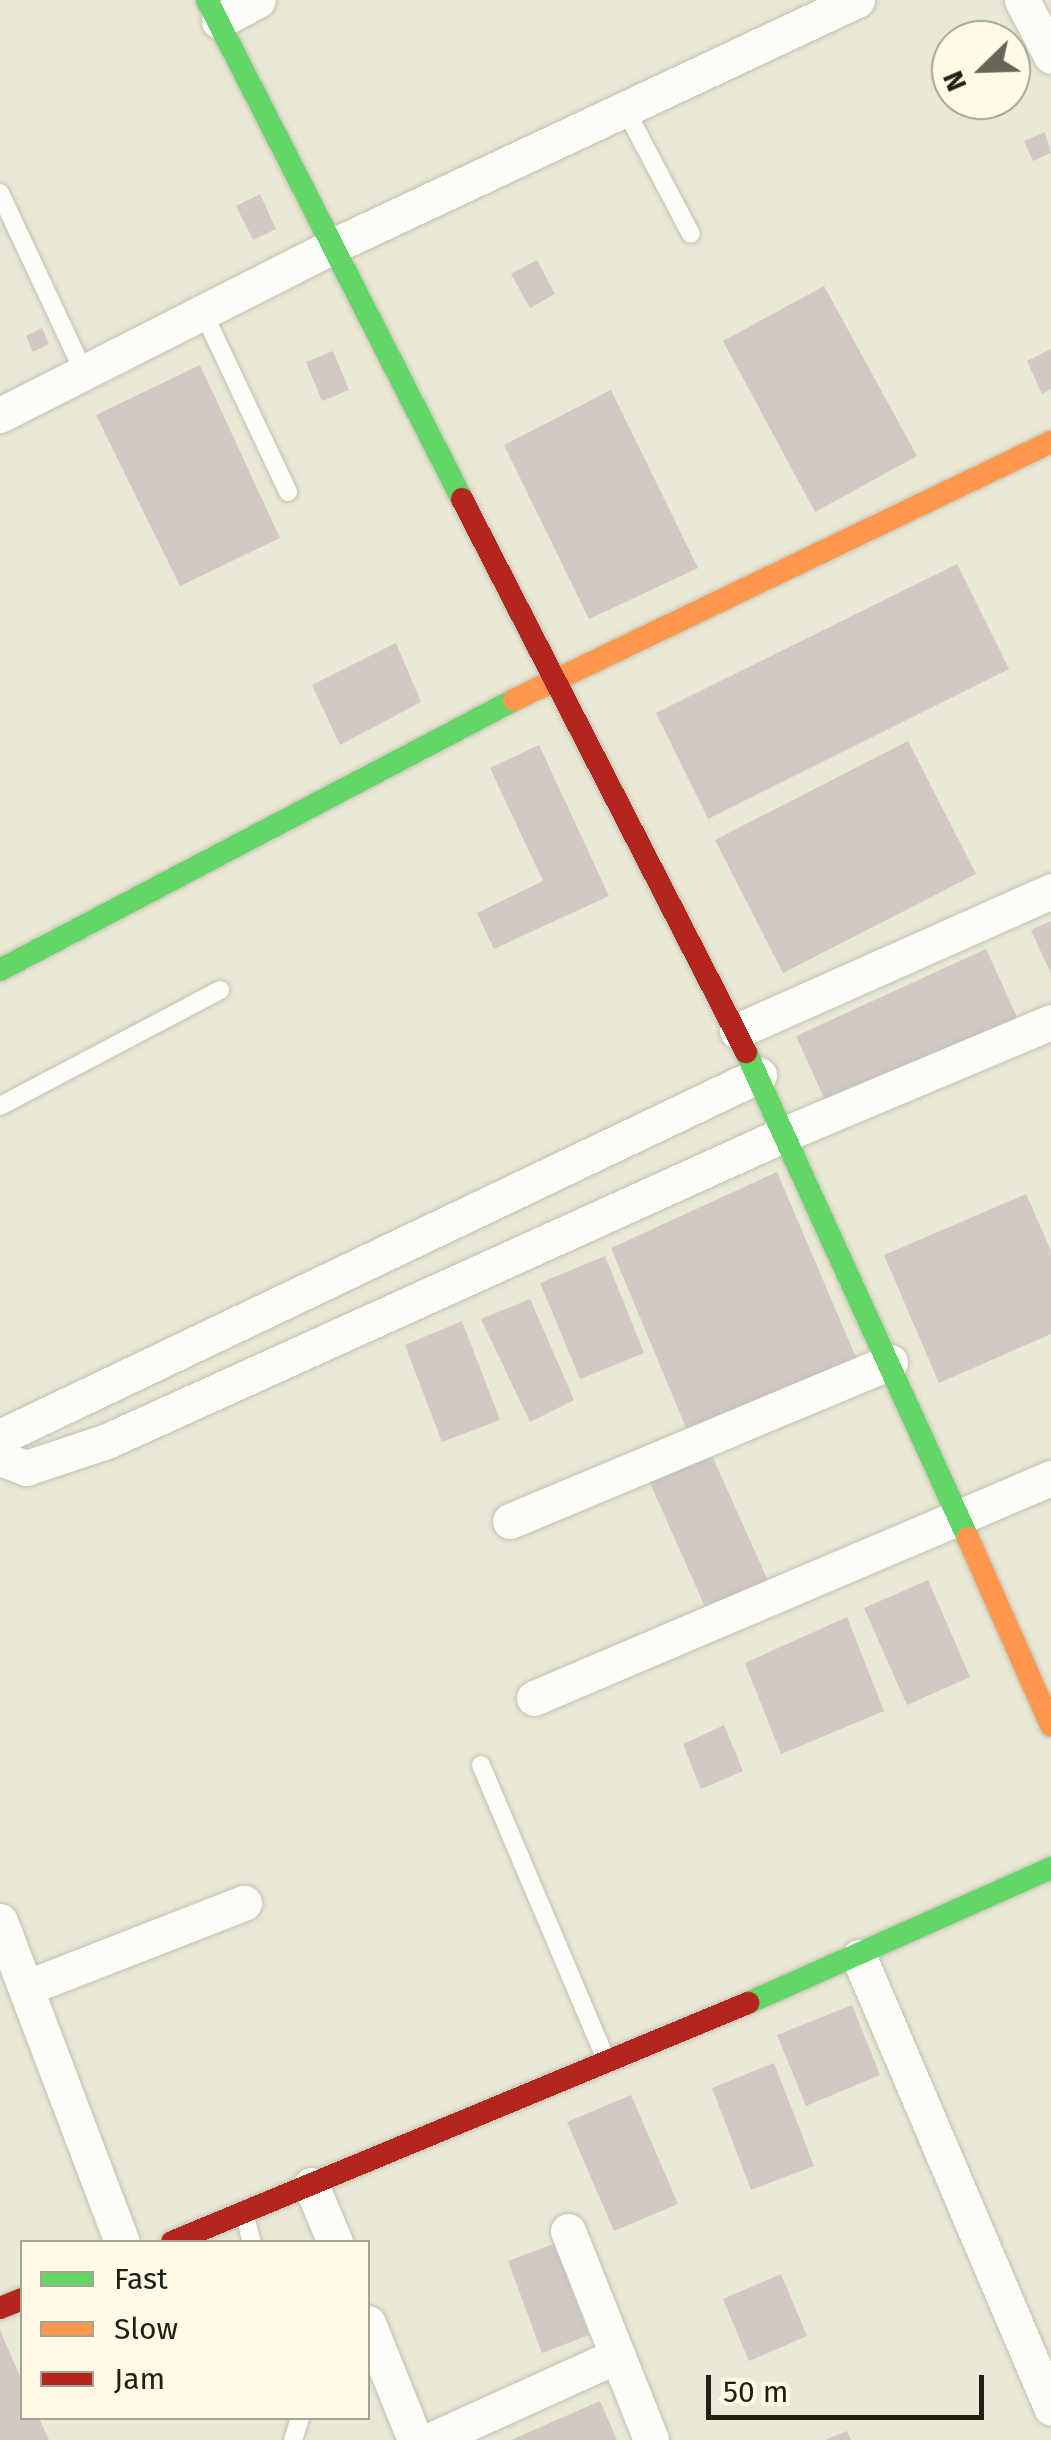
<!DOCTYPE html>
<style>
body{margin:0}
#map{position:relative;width:1051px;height:2440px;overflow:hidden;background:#ebe8d5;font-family:"Fira Sans",sans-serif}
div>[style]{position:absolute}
.building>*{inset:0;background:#d1c9c4}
.roads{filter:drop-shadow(0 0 2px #c2c0b1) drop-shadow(0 0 2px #c2c0b1)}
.lane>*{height:18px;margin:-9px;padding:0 9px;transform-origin:9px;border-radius:9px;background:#fcfcf9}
.street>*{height:35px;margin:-17.5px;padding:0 17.5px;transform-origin:17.5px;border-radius:17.5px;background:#fcfcf9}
.fast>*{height:22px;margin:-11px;padding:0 11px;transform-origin:11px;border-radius:11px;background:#63d668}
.slow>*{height:22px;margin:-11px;padding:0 11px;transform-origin:11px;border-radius:11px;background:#ff974d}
.jam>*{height:22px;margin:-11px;padding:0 11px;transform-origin:11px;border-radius:11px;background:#b3261e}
span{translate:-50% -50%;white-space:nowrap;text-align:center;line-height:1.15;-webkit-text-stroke:8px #fffbe7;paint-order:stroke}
.legend{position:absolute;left:20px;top:2240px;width:350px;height:180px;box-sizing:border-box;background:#fffbe7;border:2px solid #a7a393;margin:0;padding:12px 18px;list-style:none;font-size:30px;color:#222014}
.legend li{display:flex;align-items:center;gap:20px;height:50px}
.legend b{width:50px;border:2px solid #a7a393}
.north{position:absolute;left:931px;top:20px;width:100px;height:100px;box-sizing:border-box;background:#fffbe7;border:2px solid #a7a393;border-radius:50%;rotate:247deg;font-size:28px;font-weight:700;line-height:40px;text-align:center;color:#222014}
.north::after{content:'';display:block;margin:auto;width:35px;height:45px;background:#686658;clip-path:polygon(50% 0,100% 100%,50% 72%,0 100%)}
.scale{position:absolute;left:706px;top:2375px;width:278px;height:45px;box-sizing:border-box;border:5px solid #222014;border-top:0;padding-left:12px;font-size:30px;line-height:35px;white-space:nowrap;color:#222014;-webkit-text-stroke:8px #fffbe7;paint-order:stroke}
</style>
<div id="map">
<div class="building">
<div style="clip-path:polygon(990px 28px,995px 40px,963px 40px)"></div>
<div style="clip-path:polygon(1045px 132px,1051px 153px,1033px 161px,1024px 141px)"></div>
<div style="clip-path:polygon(260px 194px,276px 229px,253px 240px,236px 206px)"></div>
<div style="clip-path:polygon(537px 260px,555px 294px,530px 308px,511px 274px)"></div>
<div style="clip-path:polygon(824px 286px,917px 456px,815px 512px,723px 341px)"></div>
<div style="clip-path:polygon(42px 328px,49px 344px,33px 352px,26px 336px)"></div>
<div style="clip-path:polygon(1051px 349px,1051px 389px,1042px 394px,1027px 361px)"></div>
<div style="clip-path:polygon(333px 351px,349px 390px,322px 401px,306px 362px)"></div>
<div style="clip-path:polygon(200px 365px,280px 538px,180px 586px,96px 415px)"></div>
<div style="clip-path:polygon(611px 390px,698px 568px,589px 619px,504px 445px)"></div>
<div style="clip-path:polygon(957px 564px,1009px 669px,708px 819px,656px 713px)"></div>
<div style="clip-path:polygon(396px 643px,421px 702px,340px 745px,312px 685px)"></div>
<div style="clip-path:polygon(908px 741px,976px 874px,783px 973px,715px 840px)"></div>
<div style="clip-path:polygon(539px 745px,609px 896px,494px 949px,477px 913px,543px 881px,490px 768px)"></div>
<div style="clip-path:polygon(1051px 921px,1051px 974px,1031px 930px)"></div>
<div style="clip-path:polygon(986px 949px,1020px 1024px,830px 1111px,796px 1036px)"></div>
<div style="clip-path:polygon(777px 1172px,857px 1360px,687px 1430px,611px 1248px)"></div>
<div style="clip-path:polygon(1026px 1194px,1051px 1251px,1051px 1334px,939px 1383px,884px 1255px)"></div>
<div style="clip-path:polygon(605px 1256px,644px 1353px,580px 1379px,540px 1283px)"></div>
<div style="clip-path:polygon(530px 1299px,574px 1400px,530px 1422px,481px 1319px)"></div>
<div style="clip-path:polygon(462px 1321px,500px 1420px,442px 1442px,405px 1345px)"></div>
<div style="clip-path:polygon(709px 1449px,769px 1583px,706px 1609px,647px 1476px)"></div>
<div style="clip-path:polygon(928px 1580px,970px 1677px,907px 1705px,864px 1608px)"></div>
<div style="clip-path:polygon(847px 1617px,884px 1711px,781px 1754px,745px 1663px)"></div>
<div style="clip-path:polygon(724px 1725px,743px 1771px,701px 1789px,683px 1744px)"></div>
<div style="clip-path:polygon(852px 2005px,880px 2075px,806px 2106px,777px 2035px)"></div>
<div style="clip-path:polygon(774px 2063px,814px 2166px,751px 2190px,712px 2088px)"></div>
<div style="clip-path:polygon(631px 2095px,678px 2204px,614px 2231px,567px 2122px)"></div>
<div style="clip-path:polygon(554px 2244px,589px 2335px,542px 2353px,508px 2261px)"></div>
<div style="clip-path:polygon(781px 2274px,807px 2336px,749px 2361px,723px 2299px)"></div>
<div style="clip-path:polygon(0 2330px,22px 2381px,22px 2418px,39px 2418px,49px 2440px,0 2440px)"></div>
<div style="clip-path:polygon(600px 2401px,617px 2440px,511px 2440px)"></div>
<div style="clip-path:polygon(847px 2431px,851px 2440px,825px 2440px)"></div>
</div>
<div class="roads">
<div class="lane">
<div style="left:625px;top:109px;width:141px;rotate:62.2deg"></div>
<div style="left:0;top:193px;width:198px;rotate:64.9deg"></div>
<div style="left:203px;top:312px;width:199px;rotate:64.7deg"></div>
<div style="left:0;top:1106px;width:249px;rotate:-27.8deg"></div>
<div style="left:481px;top:1765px;width:319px;rotate:67deg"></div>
<div style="left:244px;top:2213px;width:30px;rotate:75deg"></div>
<div style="left:293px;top:2440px;width:23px;rotate:-72deg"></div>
</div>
<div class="street">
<div style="left:1022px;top:0;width:63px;rotate:62.6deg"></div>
<div style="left:219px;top:21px;width:44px;rotate:-28.3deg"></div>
<div style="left:0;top:415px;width:373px;rotate:-26.9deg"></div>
<div style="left:333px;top:246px;width:579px;rotate:-25.15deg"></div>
<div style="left:737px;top:1031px;width:344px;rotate:-24deg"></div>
<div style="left:0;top:1437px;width:841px;rotate:-25.5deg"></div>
<div style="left:0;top:1458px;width:28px;rotate:21deg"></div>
<div style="left:26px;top:1468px;width:85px;rotate:-18.4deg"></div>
<div style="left:107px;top:1441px;width:747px;rotate:-24.37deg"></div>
<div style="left:787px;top:1133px;width:286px;rotate:-22.8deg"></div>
<div style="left:510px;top:1521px;width:412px;rotate:-22.7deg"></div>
<div style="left:534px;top:1698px;width:562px;rotate:-23.05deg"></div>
<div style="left:0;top:1921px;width:343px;rotate:69.2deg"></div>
<div style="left:859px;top:1957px;width:490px;rotate:66.9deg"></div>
<div style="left:28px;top:1987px;width:232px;rotate:-21.3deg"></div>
<div style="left:311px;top:2185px;width:62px;rotate:67.2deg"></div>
<div style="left:568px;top:2231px;width:225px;rotate:68.3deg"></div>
<div style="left:368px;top:2323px;width:126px;rotate:68.1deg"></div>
<div style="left:431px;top:2440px;width:205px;rotate:-24.4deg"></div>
</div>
<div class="fast">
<div style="left:207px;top:0;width:560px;rotate:62.93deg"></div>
<div style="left:0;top:970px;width:581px;rotate:-27.71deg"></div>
<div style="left:746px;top:1052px;width:534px;rotate:65.45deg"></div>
<div style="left:748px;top:2003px;width:332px;rotate:-24deg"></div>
</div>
<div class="slow">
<div style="left:514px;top:700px;width:596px;rotate:-25.66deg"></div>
<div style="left:968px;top:1538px;width:205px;rotate:66.1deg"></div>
</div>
<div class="jam">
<div style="left:462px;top:499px;width:622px;rotate:62.82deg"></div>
<div style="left:172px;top:2242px;width:624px;rotate:-22.54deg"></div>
<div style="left:0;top:2308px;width:24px;rotate:-22deg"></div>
</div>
</div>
<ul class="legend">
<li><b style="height:12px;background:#63d668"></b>Fast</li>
<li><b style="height:12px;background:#ff974d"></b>Slow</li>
<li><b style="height:12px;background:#b3261e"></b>Jam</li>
</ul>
<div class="north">N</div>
<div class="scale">50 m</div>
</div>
